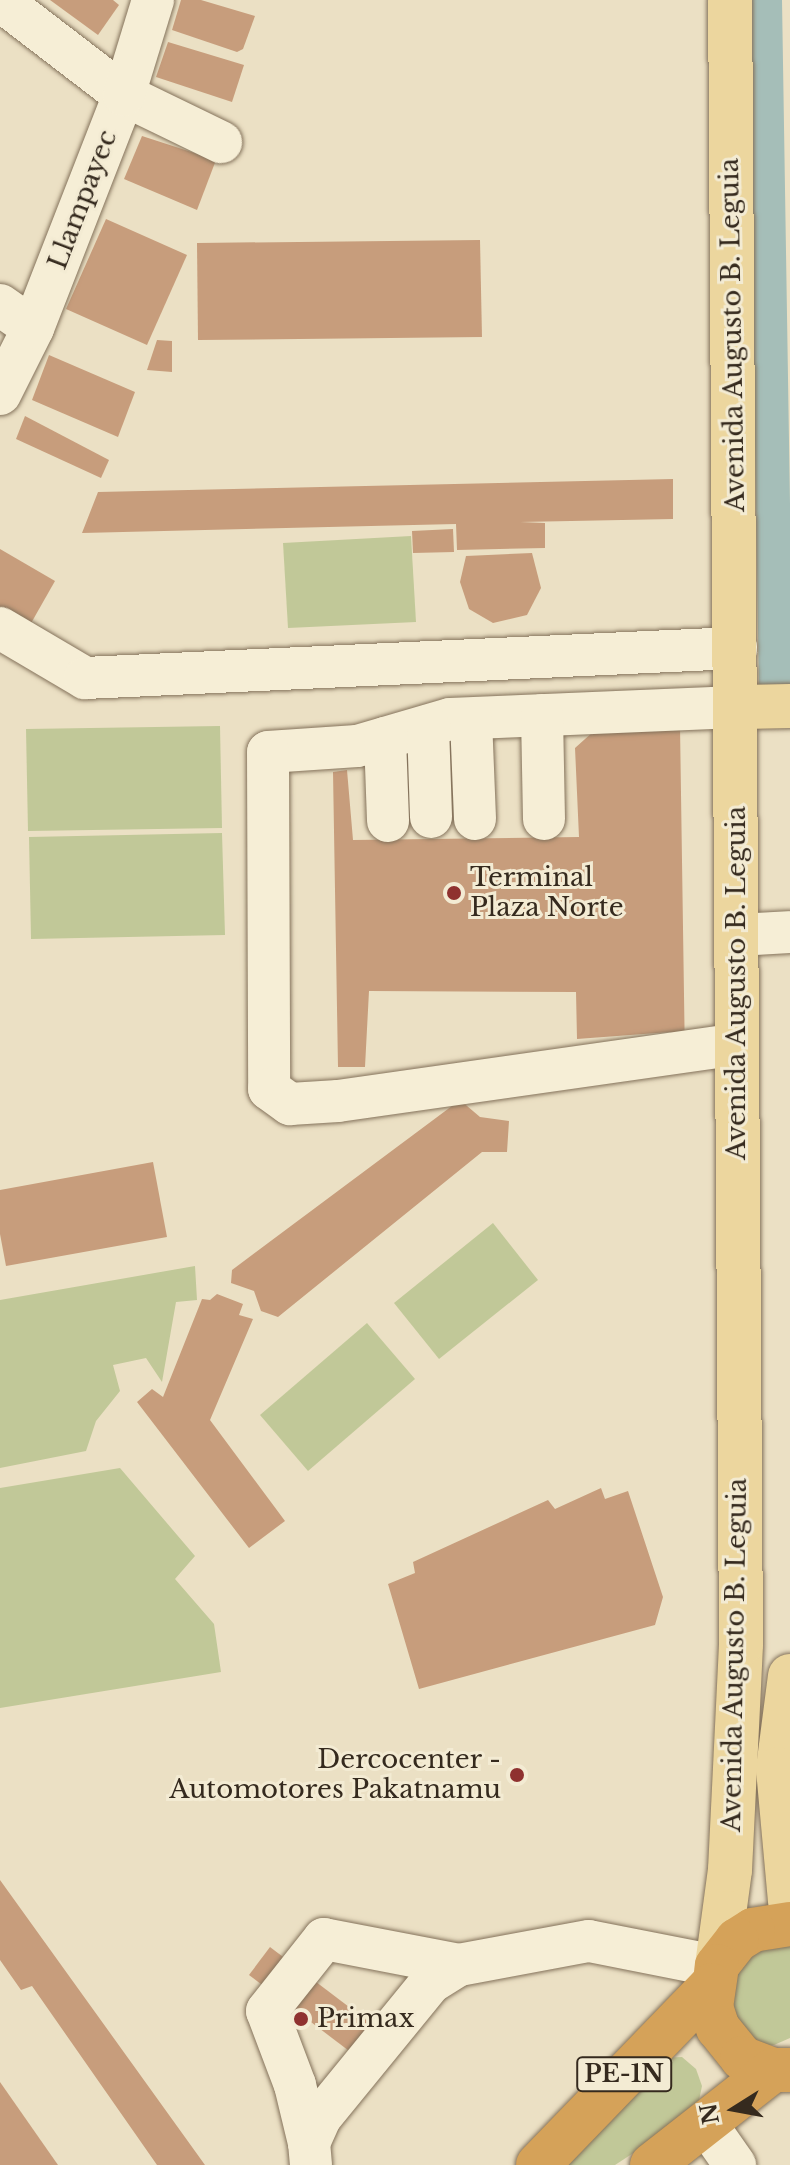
<!DOCTYPE html>
<style>
body{margin:0}
#map{position:relative;width:790px;height:2165px;overflow:hidden;background:#ebe0c4;font-family:"Libre Baskerville",serif}
div>[style]{position:absolute}
.green>*{inset:0;background:#c1c898}
.canal>*{height:34px;margin:-17px;padding:0 17px;transform-origin:17px;border-radius:17px;background:#a5beb8}
.building>*{inset:0;background:#c79d7c}
.roads{filter:drop-shadow(0 0 2px #84725b) drop-shadow(0 0 2px #84725b)}
.minor>*{height:42px;margin:-21px;padding:0 21px;transform-origin:21px;border-radius:21px;background:#f6eed6}
.major>*{height:44px;margin:-22px;padding:0 22px;transform-origin:22px;border-radius:22px;background:#ecd69e}
.highway>*{height:44px;margin:-22px;padding:0 22px;transform-origin:22px;border-radius:22px;background:#d5a259}
.dots>*{width:22px;height:22px;translate:-50% -50%;box-sizing:border-box;border:4px solid #f3ebd3;border-radius:50%}
span{translate:-50% -50%;white-space:nowrap;text-align:center;line-height:1.15;-webkit-text-stroke:6px #f3ebd3;paint-order:stroke}
.shield-label span{padding:2px 6px;background:#f3ebd3;border:2px solid;border-radius:6px;-webkit-text-stroke-width:0}
.shield-label{font-size:24px;color:#352a1e;font-weight:700}
.street-label{font-size:26px;color:#352a1e}
.poi-label{font-size:26px;color:#352a1e}
.left{translate:0 -50%;text-align:left}
.right{translate:-100% -50%;text-align:right}
.north{position:absolute;left:694px;top:2069px;width:80px;height:80px;-webkit-text-stroke:6px #f3ebd3;paint-order:stroke;rotate:259deg;font-size:22px;font-weight:700;line-height:32px;text-align:center;color:#352a1e}
.north::after{content:'';display:block;margin:auto;width:28px;height:36px;background:#352a1e;clip-path:polygon(50% 0,100% 100%,50% 72%,0 100%)}
</style>
<div id="map">
<div class="green">
<div style="clip-path:polygon(411px 536px,416px 622px,288px 628px,283px 543px)"></div>
<div style="clip-path:polygon(220px 726px,222px 828px,28px 831px,26px 729px)"></div>
<div style="clip-path:polygon(222px 833px,225px 935px,31px 939px,29px 837px)"></div>
<div style="clip-path:polygon(493px 1223px,538px 1280px,439px 1359px,394px 1303px)"></div>
<div style="clip-path:polygon(195px 1266px,197px 1300px,176px 1302px,162px 1382px,146px 1358px,113px 1365px,120px 1391px,96px 1421px,86px 1451px,0 1468px,0 1300px)"></div>
<div style="clip-path:polygon(367px 1323px,415px 1379px,308px 1471px,260px 1415px)"></div>
<div style="clip-path:polygon(120px 1468px,195px 1556px,175px 1579px,214px 1624px,221px 1672px,0 1708px,0 1488px)"></div>
<div style="clip-path:polygon(790px 1932px,790px 2038px,774px 2045px,742px 2046px,724px 1995px,750px 1953px)"></div>
<div style="clip-path:polygon(682px 2057px,696px 2069px,702px 2086px,698px 2105px,684px 2120px,615px 2165px,562px 2165px,664px 2058px)"></div>
</div>
<div class="canal">
<div style="left:765px;top:0;width:694px;rotate:89.09deg"></div>
</div>
<div class="building">
<div style="clip-path:polygon(50px 0,113px 0,119px 5px,98px 35px)"></div>
<div style="clip-path:polygon(181px 0,201px 0,255px 16px,243px 49px,237px 52px,172px 30px)"></div>
<div style="clip-path:polygon(168px 42px,244px 65px,232px 102px,156px 77px)"></div>
<div style="clip-path:polygon(142px 136px,216px 160px,197px 210px,124px 179px)"></div>
<div style="clip-path:polygon(106px 219px,187px 255px,147px 345px,66px 309px)"></div>
<div style="clip-path:polygon(480px 240px,482px 337px,198px 340px,197px 243px)"></div>
<div style="clip-path:polygon(157px 340px,172px 341px,172px 372px,147px 370px)"></div>
<div style="clip-path:polygon(49px 355px,135px 392px,118px 437px,32px 400px)"></div>
<div style="clip-path:polygon(25px 416px,109px 460px,101px 478px,16px 439px)"></div>
<div style="clip-path:polygon(673px 479px,673px 519px,520px 522px,545px 523px,545px 548px,457px 550px,456px 524px,82px 533px,98px 492px)"></div>
<div style="clip-path:polygon(453px 529px,454px 552px,413px 553px,412px 531px)"></div>
<div style="clip-path:polygon(0 549px,55px 581px,30px 625px,0 608px)"></div>
<div style="clip-path:polygon(532px 553px,541px 588px,527px 615px,493px 623px,469px 609px,460px 582px,466px 556px)"></div>
<div style="clip-path:polygon(680px 726px,685px 1061px,670px 1032px,577px 1039px,576px 992px,369px 991px,365px 1067px,338px 1067px,333px 772px,347px 770px,353px 840px,579px 837px,575px 748px,594px 731px)"></div>
<div style="clip-path:polygon(460px 1100px,480px 1117px,509px 1121px,507px 1152px,482px 1152px,278px 1317px,261px 1311px,254px 1291px,231px 1283px,232px 1270px)"></div>
<div style="clip-path:polygon(153px 1162px,167px 1237px,6px 1266px,0 1234px,0 1190px)"></div>
<div style="clip-path:polygon(217px 1294px,243px 1304px,239px 1315px,253px 1319px,210px 1420px,285px 1521px,249px 1548px,137px 1402px,152px 1389px,163px 1397px,202px 1299px,210px 1300px)"></div>
<div style="clip-path:polygon(601px 1488px,605px 1499px,628px 1491px,663px 1597px,655px 1625px,419px 1689px,388px 1584px,415px 1573px,413px 1562px,548px 1500px,555px 1509px)"></div>
<div style="clip-path:polygon(0 1880px,205px 2165px,157px 2165px,32px 1986px,21px 1990px,0 1960px)"></div>
<div style="clip-path:polygon(270px 1947px,382px 2032px,361px 2060px,249px 1975px)"></div>
<div style="clip-path:polygon(0 2082px,58px 2165px,0 2165px)"></div>
</div>
<div class="roads">
<div class="minor">
<div style="left:0;top:0;width:156px;rotate:37.5deg"></div>
<div style="left:124px;top:95px;width:108px;rotate:25.9deg"></div>
<div style="left:0;top:305px;width:40px;rotate:34.9deg"></div>
<div style="left:0;top:394px;width:74px;rotate:-63.4deg"></div>
<div style="left:33px;top:328px;width:250px;rotate:-68.7deg"></div>
<div style="left:124px;top:95px;width:99px;rotate:-73deg"></div>
<div style="left:0;top:628px;width:99px;rotate:30.5deg"></div>
<div style="left:85px;top:678px;width:652px;rotate:-2.64deg"></div>
<div style="left:736px;top:707px;width:286px;rotate:177.6deg"></div>
<div style="left:450px;top:719px;width:97px;rotate:163.8deg"></div>
<div style="left:357px;top:746px;width:89px;rotate:176.1deg"></div>
<div style="left:268px;top:752px;width:337px;rotate:89.8deg"></div>
<div style="left:269px;top:1089px;width:26px;rotate:36deg"></div>
<div style="left:290px;top:1104px;width:48px;rotate:-3.6deg"></div>
<div style="left:338px;top:1101px;width:403px;rotate:-8.1deg"></div>
<div style="left:542px;top:715px;width:104px;rotate:88.9deg"></div>
<div style="left:471px;top:719px;width:100px;rotate:87.7deg"></div>
<div style="left:428px;top:726px;width:91px;rotate:88.1deg"></div>
<div style="left:385px;top:738px;width:83px;rotate:87.9deg"></div>
<div style="left:737px;top:935px;width:53px;rotate:-3.2deg"></div>
<div style="left:707px;top:2125px;width:49px;rotate:55deg"></div>
<div style="left:309px;top:2143px;width:60px;rotate:-103.6deg"></div>
<div style="left:295px;top:2085px;width:79px;rotate:-110.7deg"></div>
<div style="left:267px;top:2011px;width:92px;rotate:-51.6deg"></div>
<div style="left:324px;top:1939px;width:137px;rotate:10.9deg"></div>
<div style="left:311px;top:2165px;width:22px;rotate:-95deg"></div>
<div style="left:309px;top:2143px;width:27px;rotate:-66deg"></div>
<div style="left:320px;top:2118px;width:174px;rotate:-50.8deg"></div>
<div style="left:430px;top:1983px;width:34px;rotate:-32deg"></div>
<div style="left:459px;top:1965px;width:132px;rotate:-10.5deg"></div>
<div style="left:589px;top:1941px;width:130px;rotate:11.1deg"></div>
</div>
<div class="major">
<div style="left:736px;top:707px;width:54px;rotate:-1.1deg"></div>
<div style="left:790px;top:1676px;width:94px;rotate:97.4deg"></div>
<div style="left:778px;top:1769px;width:133px;rotate:84.8deg"></div>
<div style="left:717px;top:1966px;width:97px;rotate:-82.3deg"></div>
<div style="left:730px;top:1870px;width:226px;rotate:-87.2deg"></div>
<div style="left:741px;top:1644px;width:1644px;rotate:-90.38deg"></div>
</div>
<div class="highway">
<div style="left:790px;top:1924px;width:37px;rotate:171deg"></div>
<div style="left:753px;top:1930px;width:19px;rotate:148deg"></div>
<div style="left:737px;top:1940px;width:33px;rotate:128deg"></div>
<div style="left:717px;top:1966px;width:41px;rotate:98.3deg"></div>
<div style="left:711px;top:2007px;width:22px;rotate:72deg"></div>
<div style="left:718px;top:2028px;width:38px;rotate:51deg"></div>
<div style="left:742px;top:2058px;width:33px;rotate:21deg"></div>
<div style="left:773px;top:2070px;width:17px"></div>
<div style="left:538px;top:2165px;width:250px;rotate:-46deg"></div>
<div style="left:652px;top:2165px;width:154px;rotate:-38.1deg"></div>
</div>
</div>
<div class="dots">
<div style="left:454px;top:893px;background:#8f312f"></div>
<div style="left:517px;top:1775px;background:#8f312f"></div>
<div style="left:301px;top:2019px;background:#8f312f"></div>
</div>
<div class="shield-label">
<span style="left:624px;top:2074px">PE-1N</span>
</div>
<div class="street-label">
<span style="left:83px;top:200px;rotate:-69deg">Llampayec</span>
<span style="left:733px;top:335px;rotate:-91deg">Avenida Augusto B. Leguia</span>
<span style="left:737px;top:983px;rotate:-90deg">Avenida Augusto B. Leguia</span>
<span style="left:735px;top:1655px;rotate:-89deg">Avenida Augusto B. Leguia</span>
</div>
<div class="poi-label">
<span class="left" style="left:470px;top:893px">Terminal<br>Plaza Norte</span>
<span class="right" style="left:501px;top:1775px">Dercocenter -<br>Automotores Pakatnamu</span>
<span class="left" style="left:317px;top:2019px">Primax</span>
</div>
<div class="north">N</div>
</div>
